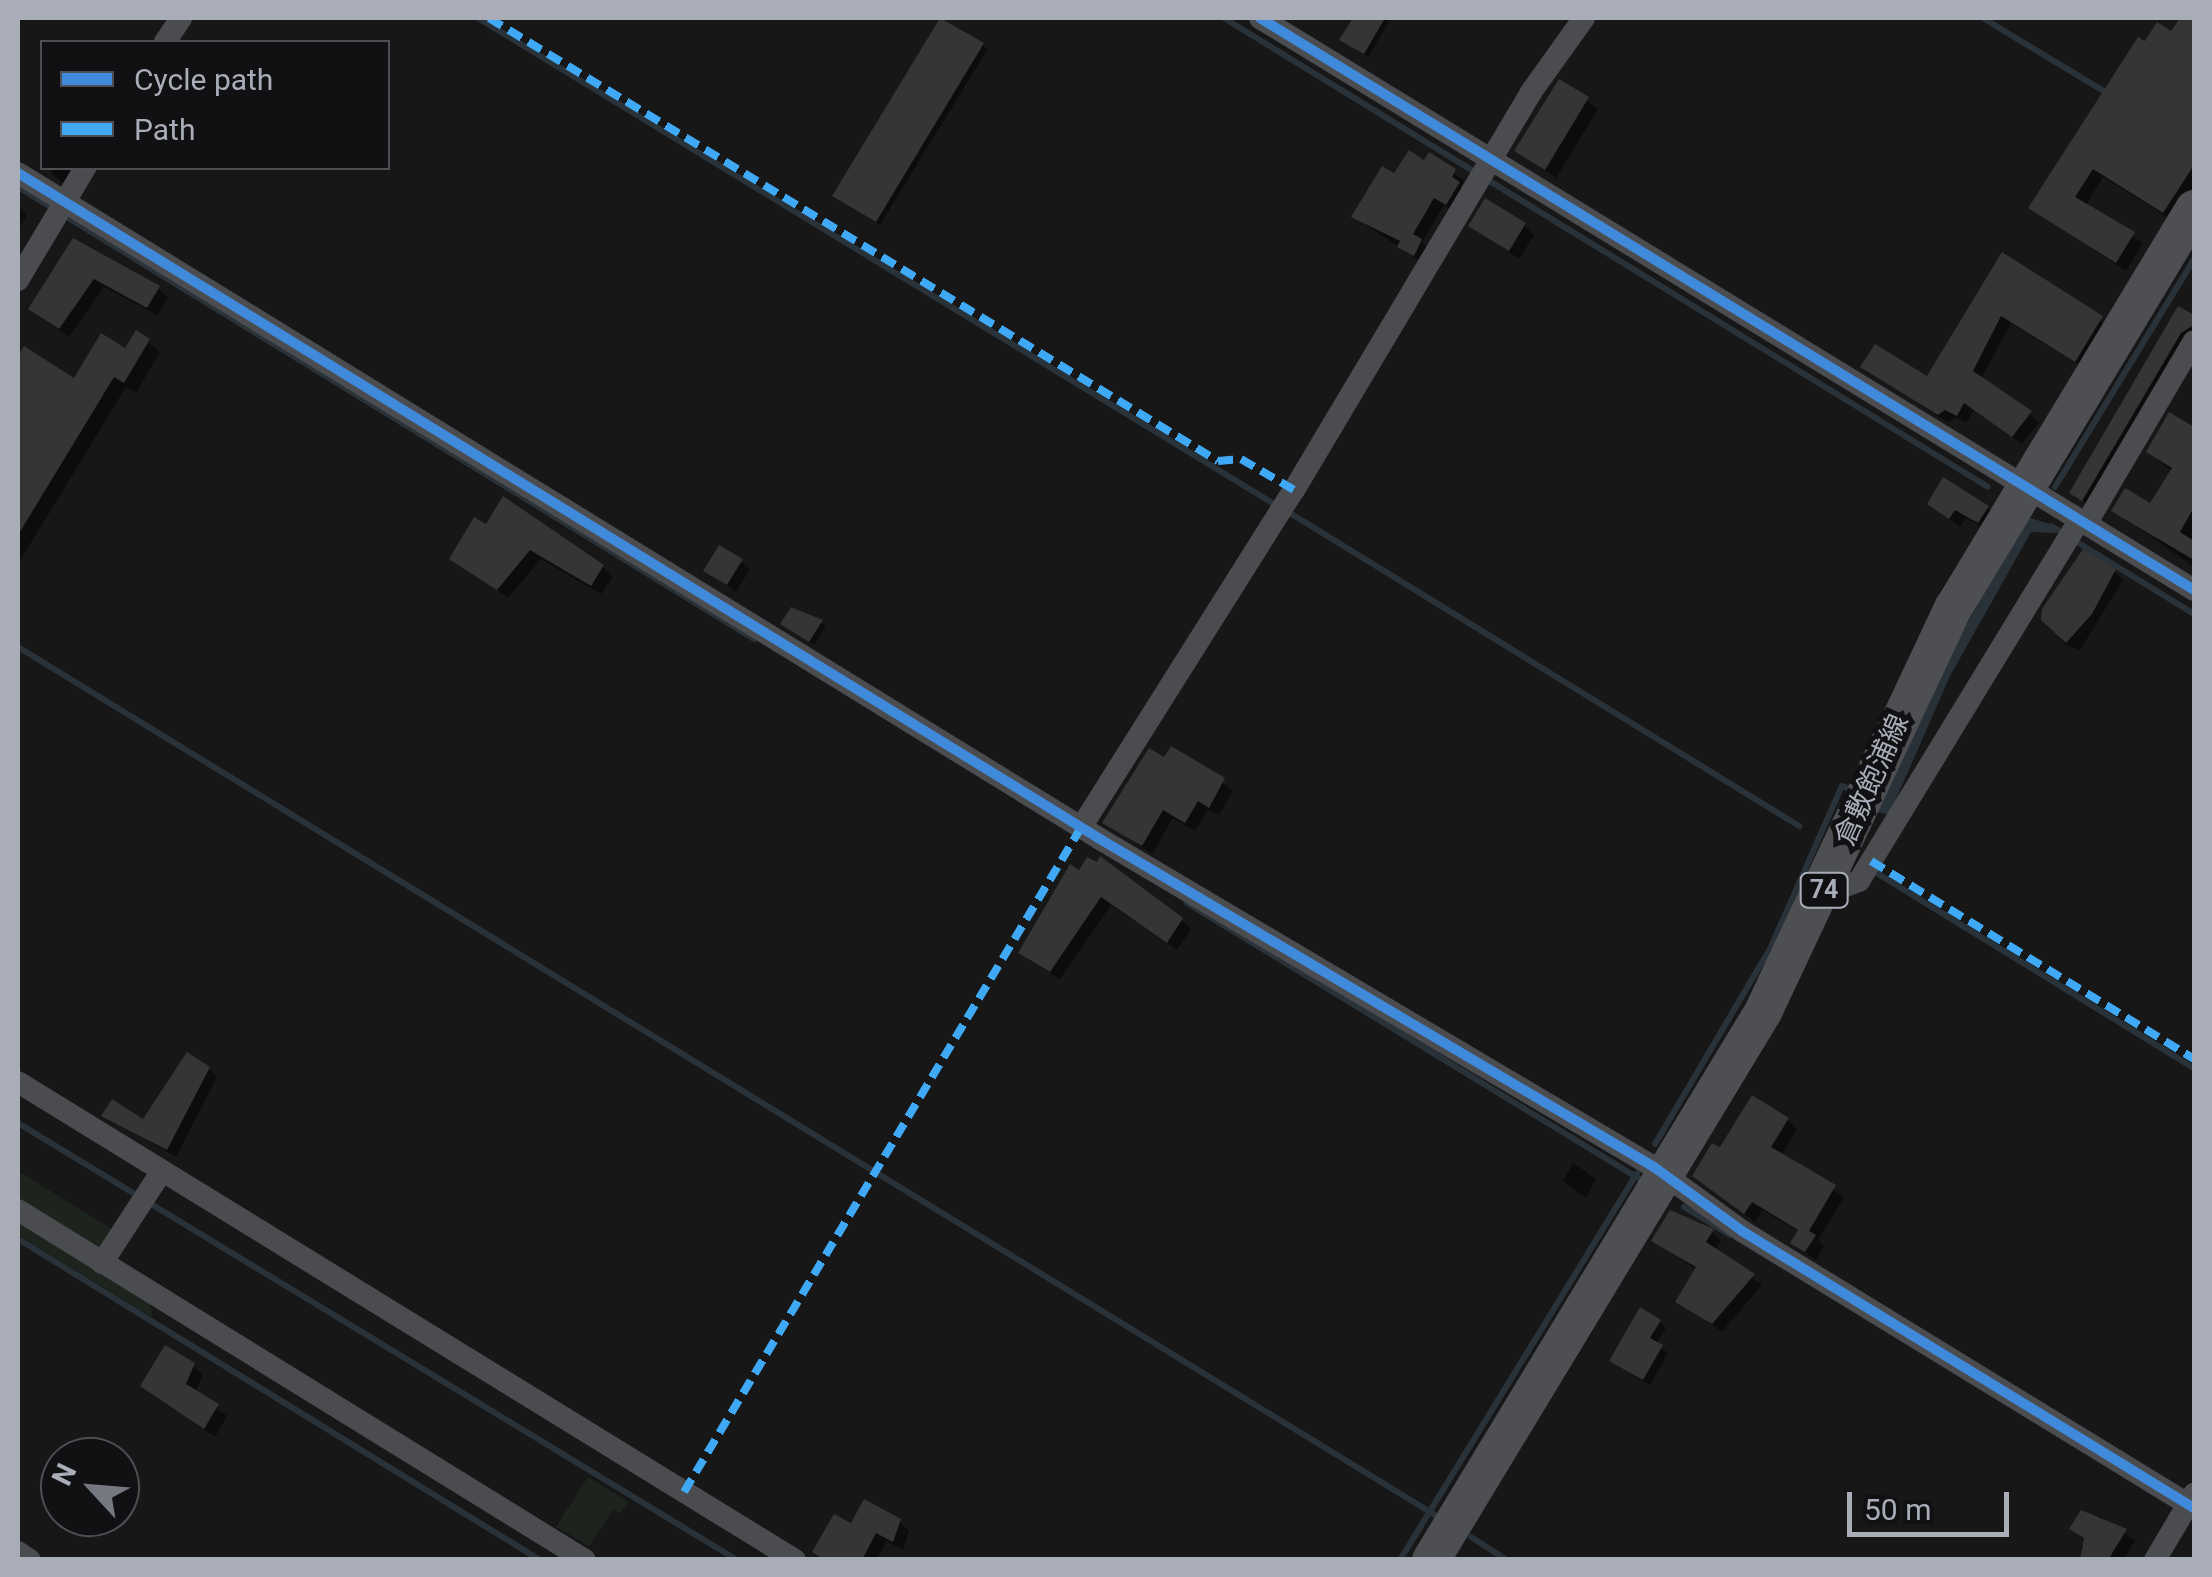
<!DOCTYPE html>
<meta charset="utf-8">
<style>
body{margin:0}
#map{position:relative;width:2212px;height:1577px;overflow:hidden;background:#171717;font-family:Roboto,"Noto Sans JP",sans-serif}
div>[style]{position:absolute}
.green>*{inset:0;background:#1d241e}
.water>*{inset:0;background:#2a3239}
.shadow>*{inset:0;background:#0007}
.stream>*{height:6px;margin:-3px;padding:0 3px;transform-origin:3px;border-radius:3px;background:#2a3239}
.building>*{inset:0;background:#353536}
.minor>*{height:22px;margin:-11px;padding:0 11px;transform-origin:11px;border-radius:11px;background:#4b4c50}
.primary>*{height:38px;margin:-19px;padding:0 19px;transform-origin:19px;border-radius:19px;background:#4d4f52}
.quiet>*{height:8px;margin-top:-4px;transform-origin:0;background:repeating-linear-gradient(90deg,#3fa9f5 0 15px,transparent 0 23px)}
.cycleway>*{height:10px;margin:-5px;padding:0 5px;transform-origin:5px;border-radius:5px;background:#408adc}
span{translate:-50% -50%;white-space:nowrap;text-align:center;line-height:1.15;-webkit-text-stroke:10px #111113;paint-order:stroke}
.shield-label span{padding:2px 8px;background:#111113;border:2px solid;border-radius:8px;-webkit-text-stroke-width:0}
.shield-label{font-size:25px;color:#a8adb8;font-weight:700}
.street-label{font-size:28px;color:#a8adb8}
.frame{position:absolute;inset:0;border:20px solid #a8adb8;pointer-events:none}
.legend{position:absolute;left:40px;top:40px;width:350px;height:130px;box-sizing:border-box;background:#111113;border:2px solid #4d4f55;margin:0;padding:12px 18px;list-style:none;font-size:30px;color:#a8adb8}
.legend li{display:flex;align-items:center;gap:20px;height:50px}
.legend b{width:50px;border:2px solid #4d4f55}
.north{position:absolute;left:40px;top:1437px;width:100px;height:100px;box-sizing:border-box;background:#111113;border:2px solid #4d4f55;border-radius:50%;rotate:296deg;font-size:28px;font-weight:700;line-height:40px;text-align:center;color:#a8adb8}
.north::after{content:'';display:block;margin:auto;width:35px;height:45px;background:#757880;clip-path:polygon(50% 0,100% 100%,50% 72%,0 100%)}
.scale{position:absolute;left:1847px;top:1492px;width:162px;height:45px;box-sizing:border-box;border:5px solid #a8adb8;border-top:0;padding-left:12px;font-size:30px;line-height:35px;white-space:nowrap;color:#a8adb8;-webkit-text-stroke:8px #111113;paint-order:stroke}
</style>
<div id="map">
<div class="green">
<div style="clip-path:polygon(18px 1171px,115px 1231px,100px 1248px,18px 1199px)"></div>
<div style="clip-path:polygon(18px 1222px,150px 1303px,153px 1318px,18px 1235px)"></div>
<div style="clip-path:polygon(588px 1477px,628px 1502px,620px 1513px,613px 1510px,589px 1546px,556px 1527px)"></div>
</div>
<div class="water">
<div style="clip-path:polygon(2027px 517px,2059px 527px,2055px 533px,2031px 532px,1950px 676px,1889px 815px,1874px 811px,1955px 645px)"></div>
</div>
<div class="shadow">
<div style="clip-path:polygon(1356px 18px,1391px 18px,1368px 57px,1343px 40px)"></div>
<div style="clip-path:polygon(2182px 18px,2194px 18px,2194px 189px,2173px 221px,2103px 177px,2085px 206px,2143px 243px,2126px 271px,2032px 208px,2146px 44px,2172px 35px)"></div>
<div style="clip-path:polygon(983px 45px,987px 50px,880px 225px,839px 200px)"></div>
<div style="clip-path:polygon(1560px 82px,1598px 109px,1556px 178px,1517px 150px)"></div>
<div style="clip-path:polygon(1430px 156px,1464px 181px,1460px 187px,1467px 194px,1456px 213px,1444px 205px,1422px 242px,1430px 251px,1423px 263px,1354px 217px,1395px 176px)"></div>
<div style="clip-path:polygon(54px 168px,85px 168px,70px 189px,51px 173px)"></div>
<div style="clip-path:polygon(18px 207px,27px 215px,18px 231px)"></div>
<div style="clip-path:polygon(1524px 225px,1534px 235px,1519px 259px,1472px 226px)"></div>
<div style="clip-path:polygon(74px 241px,158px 288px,168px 298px,157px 315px,104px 287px,69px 337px,41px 318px,32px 309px)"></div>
<div style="clip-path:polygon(2003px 256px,2110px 327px,2085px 369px,2011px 323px,1981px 379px,2039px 422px,2022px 444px,1974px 410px,1966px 423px,1955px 417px,1948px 423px,1863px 367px,1928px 380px)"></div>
<div style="clip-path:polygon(2179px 309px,2194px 318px,2194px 336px,2091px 507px,2072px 492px)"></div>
<div style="clip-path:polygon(137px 334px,160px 352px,136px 393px,126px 387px,18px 564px,18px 361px,24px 350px,75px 381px,126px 351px)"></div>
<div style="clip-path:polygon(2170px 416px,2194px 430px,2194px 567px,2114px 510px,2151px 507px,2172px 472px,2149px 452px)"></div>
<div style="clip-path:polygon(1930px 504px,1987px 508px,1997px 518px,1989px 531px,1966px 518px,1960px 527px)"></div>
<div style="clip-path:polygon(474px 520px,603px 567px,613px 577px,601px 594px,541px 559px,508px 598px,452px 558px)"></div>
<div style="clip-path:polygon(741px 561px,750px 569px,736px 592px,706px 570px)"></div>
<div style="clip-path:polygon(2114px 571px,2123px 580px,2080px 650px,2064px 644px,2045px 610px)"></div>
<div style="clip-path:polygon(809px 614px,826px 626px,814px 645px,787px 628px)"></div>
<div style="clip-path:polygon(1172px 750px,1233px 790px,1219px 815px,1208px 809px,1195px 831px,1173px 818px,1152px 854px,1105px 822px)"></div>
<div style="clip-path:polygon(1080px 873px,1181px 920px,1191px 929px,1177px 950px,1111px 905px,1060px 979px,1030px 961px,1021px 952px)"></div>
<div style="clip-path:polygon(209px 1069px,217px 1077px,176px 1157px,104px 1115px,143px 1122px)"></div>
<div style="clip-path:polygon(1788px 1120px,1797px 1129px,1781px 1156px,1844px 1197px,1818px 1240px,1824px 1246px,1816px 1260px,1793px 1243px,1800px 1232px,1762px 1210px,1755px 1222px,1704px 1185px,1721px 1151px)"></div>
<div style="clip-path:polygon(1573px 1163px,1596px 1179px,1586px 1198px,1563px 1181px)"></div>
<div style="clip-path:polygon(1698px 1221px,1721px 1240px,1715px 1251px,1762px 1285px,1722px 1332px,1678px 1301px,1697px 1270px,1654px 1241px)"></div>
<div style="clip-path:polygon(1660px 1322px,1666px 1328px,1656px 1344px,1668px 1353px,1650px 1385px,1618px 1366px)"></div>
<div style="clip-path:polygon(193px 1365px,203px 1375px,195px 1393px,227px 1416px,215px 1437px,143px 1386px)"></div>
<div style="clip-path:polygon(2100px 1516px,2135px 1541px,2123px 1560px,2092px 1560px,2080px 1549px,2085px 1540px,2072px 1528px)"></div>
<div style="clip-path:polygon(899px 1521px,909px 1531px,903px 1550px,887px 1541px,876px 1560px,823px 1560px,815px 1552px,852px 1527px)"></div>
</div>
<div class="stream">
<div style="left:478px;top:18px;width:933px;rotate:31.41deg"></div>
<div style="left:1224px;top:18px;width:896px;rotate:31.54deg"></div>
<div style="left:1983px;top:18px;width:149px;rotate:31.2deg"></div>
<div style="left:18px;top:187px;width:864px;rotate:31.56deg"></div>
<div style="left:2055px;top:487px;width:267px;rotate:-58.6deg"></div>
<div style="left:1290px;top:513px;width:598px;rotate:31.59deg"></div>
<div style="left:2051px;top:526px;width:168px;rotate:31.6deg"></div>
<div style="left:18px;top:647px;width:1668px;rotate:31.49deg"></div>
<div style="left:1875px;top:872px;width:374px;rotate:31.6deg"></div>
<div style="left:1187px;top:903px;width:534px;rotate:31.37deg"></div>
<div style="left:18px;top:1123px;width:841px;rotate:31.29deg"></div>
<div style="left:1655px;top:1144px;width:226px;rotate:-59.5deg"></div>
<div style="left:1770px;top:949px;width:178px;rotate:-66.2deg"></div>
<div style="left:1842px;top:786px;width:11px;rotate:22deg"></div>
<div style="left:1684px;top:1207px;width:54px;rotate:31.3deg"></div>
<div style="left:18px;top:1239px;width:613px;rotate:31.59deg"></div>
<div style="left:1471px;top:1537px;width:43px;rotate:32.6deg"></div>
<div style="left:1400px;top:1560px;width:454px;rotate:-58.5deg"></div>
</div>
<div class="building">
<div style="clip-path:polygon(940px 18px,984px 43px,876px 222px,832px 196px)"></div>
<div style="clip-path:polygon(1353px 18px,1385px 18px,1364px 54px,1339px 40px)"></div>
<div style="clip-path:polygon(2180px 18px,2194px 18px,2194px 165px,2163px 213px,2093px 169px,2075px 197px,2135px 232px,2116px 263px,2028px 208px,2138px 37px,2145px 41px,2157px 22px,2171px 31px)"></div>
<div style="clip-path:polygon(1559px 79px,1589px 97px,1545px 170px,1514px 151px)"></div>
<div style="clip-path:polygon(1409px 150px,1424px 160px,1429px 152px,1456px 169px,1452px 177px,1460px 182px,1446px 205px,1434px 198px,1413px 234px,1422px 239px,1414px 256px,1397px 247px,1400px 241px,1351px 217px,1382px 166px,1394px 173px)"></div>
<div style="clip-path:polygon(1485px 198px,1526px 223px,1509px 251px,1468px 226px)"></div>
<div style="clip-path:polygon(73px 238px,160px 286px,147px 308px,94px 279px,59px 329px,28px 309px)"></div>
<div style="clip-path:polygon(2002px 252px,2103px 316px,2075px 362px,2001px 316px,1973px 371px,2032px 411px,2012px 437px,1964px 403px,1957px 416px,1945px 410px,1938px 415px,1860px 367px,1875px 344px,1927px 376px)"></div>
<div style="clip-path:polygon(2178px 306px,2194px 315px,2194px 325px,2181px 333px,2082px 501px,2069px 493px)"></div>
<div style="clip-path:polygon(136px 330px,150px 339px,124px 383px,114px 377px,18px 535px,18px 356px,24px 346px,74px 378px,101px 333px,125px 348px)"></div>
<div style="clip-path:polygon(2169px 412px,2194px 427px,2194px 507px,2180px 532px,2194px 541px,2194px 560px,2111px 511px,2125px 488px,2150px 503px,2172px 468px,2146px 452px)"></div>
<div style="clip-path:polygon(1943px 477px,1989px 506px,1978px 523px,1955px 510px,1949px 519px,1927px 504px)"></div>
<div style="clip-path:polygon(503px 496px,604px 565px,591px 586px,530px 550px,497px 590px,449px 559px,474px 517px,486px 524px)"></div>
<div style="clip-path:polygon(719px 545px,743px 559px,727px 585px,703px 571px)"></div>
<div style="clip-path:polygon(2083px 549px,2116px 569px,2092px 614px,2066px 643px,2041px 620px,2042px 609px)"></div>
<div style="clip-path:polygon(791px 607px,823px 620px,809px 642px,780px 624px)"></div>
<div style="clip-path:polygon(1171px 746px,1225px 778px,1209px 808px,1198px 801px,1185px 823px,1163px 810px,1142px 846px,1102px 823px,1149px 748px,1164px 757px)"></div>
<div style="clip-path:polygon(1100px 856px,1183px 918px,1167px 943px,1101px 897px,1050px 972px,1018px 953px,1070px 864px,1079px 870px,1087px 857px,1097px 862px)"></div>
<div style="clip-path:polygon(187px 1052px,210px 1067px,167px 1150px,101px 1116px,112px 1099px,143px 1119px)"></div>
<div style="clip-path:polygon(1752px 1095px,1789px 1118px,1771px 1147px,1836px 1185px,1809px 1231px,1816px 1235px,1805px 1252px,1790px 1243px,1798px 1230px,1752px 1202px,1744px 1214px,1692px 1176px,1712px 1143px,1720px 1147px)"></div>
<div style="clip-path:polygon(1670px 1210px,1714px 1229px,1706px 1242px,1755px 1274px,1712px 1324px,1675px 1302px,1696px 1267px,1651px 1241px)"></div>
<div style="clip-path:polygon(1640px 1307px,1661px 1320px,1650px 1338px,1663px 1345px,1643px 1380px,1609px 1361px)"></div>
<div style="clip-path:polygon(165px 1345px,195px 1363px,186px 1384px,219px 1404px,204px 1429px,140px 1386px)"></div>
<div style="clip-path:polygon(864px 1499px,901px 1519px,893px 1542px,876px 1533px,862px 1560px,825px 1560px,812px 1552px,834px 1514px,851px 1523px)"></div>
<div style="clip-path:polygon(2081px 1510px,2127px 1529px,2108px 1560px,2080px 1560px,2084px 1538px,2069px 1529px)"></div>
</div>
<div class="minor">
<div style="left:1260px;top:18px;width:1095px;rotate:31.48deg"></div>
<div style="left:165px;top:42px;width:29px;rotate:-56deg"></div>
<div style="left:18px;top:173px;width:1271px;rotate:31.61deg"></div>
<div style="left:1100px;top:839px;width:644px;rotate:30.63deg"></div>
<div style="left:1654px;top:1167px;width:109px;rotate:36deg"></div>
<div style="left:1742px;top:1231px;width:530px;rotate:31.5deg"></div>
<div style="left:18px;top:280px;width:131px;rotate:-59.1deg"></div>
<div style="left:2086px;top:524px;width:212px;rotate:-59.5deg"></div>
<div style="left:1082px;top:826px;width:397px;rotate:-57.8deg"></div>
<div style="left:1294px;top:490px;width:463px;rotate:-59.2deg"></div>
<div style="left:1531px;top:92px;width:91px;rotate:-54.4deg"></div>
<div style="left:1822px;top:895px;width:40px;rotate:-21deg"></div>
<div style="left:1859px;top:881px;width:423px;rotate:-58.6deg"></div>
<div style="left:18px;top:1082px;width:912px;rotate:31.6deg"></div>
<div style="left:18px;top:1210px;width:666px;rotate:31.69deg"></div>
<div style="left:102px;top:1263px;width:110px;rotate:-56.9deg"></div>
<div style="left:18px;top:1552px;width:14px;rotate:34deg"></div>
<div style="left:2155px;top:1560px;width:77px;rotate:-59.4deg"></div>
</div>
<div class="primary">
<div style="left:1431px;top:1560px;width:641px;rotate:-58.79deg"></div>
<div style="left:1763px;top:1012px;width:448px;rotate:-64.8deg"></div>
<div style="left:1954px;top:607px;width:465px;rotate:-58.9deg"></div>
</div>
<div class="quiet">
<div style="left:489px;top:18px;width:853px;rotate:31.29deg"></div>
<div style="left:1218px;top:461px;width:23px;rotate:-5deg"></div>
<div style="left:1241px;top:459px;width:61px;rotate:30.3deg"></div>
<div style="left:1871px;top:861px;width:379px;rotate:31.5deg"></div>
<div style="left:684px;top:1492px;width:776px;rotate:-59.14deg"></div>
</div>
<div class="cycleway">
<div style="left:1260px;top:18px;width:1095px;rotate:31.48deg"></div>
<div style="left:18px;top:173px;width:1271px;rotate:31.61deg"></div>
<div style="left:1100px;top:839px;width:644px;rotate:30.63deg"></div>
<div style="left:1654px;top:1167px;width:109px;rotate:36deg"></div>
<div style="left:1742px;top:1231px;width:530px;rotate:31.5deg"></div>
</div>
<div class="shield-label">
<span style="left:1824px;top:890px">74</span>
</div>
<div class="street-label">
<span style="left:1872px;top:780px;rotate:-66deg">倉敷飽浦線</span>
</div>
<div class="frame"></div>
<ul class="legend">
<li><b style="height:12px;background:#408adc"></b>Cycle path</li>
<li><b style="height:12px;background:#3fa9f5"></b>Path</li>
</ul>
<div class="north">N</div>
<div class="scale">50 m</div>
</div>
